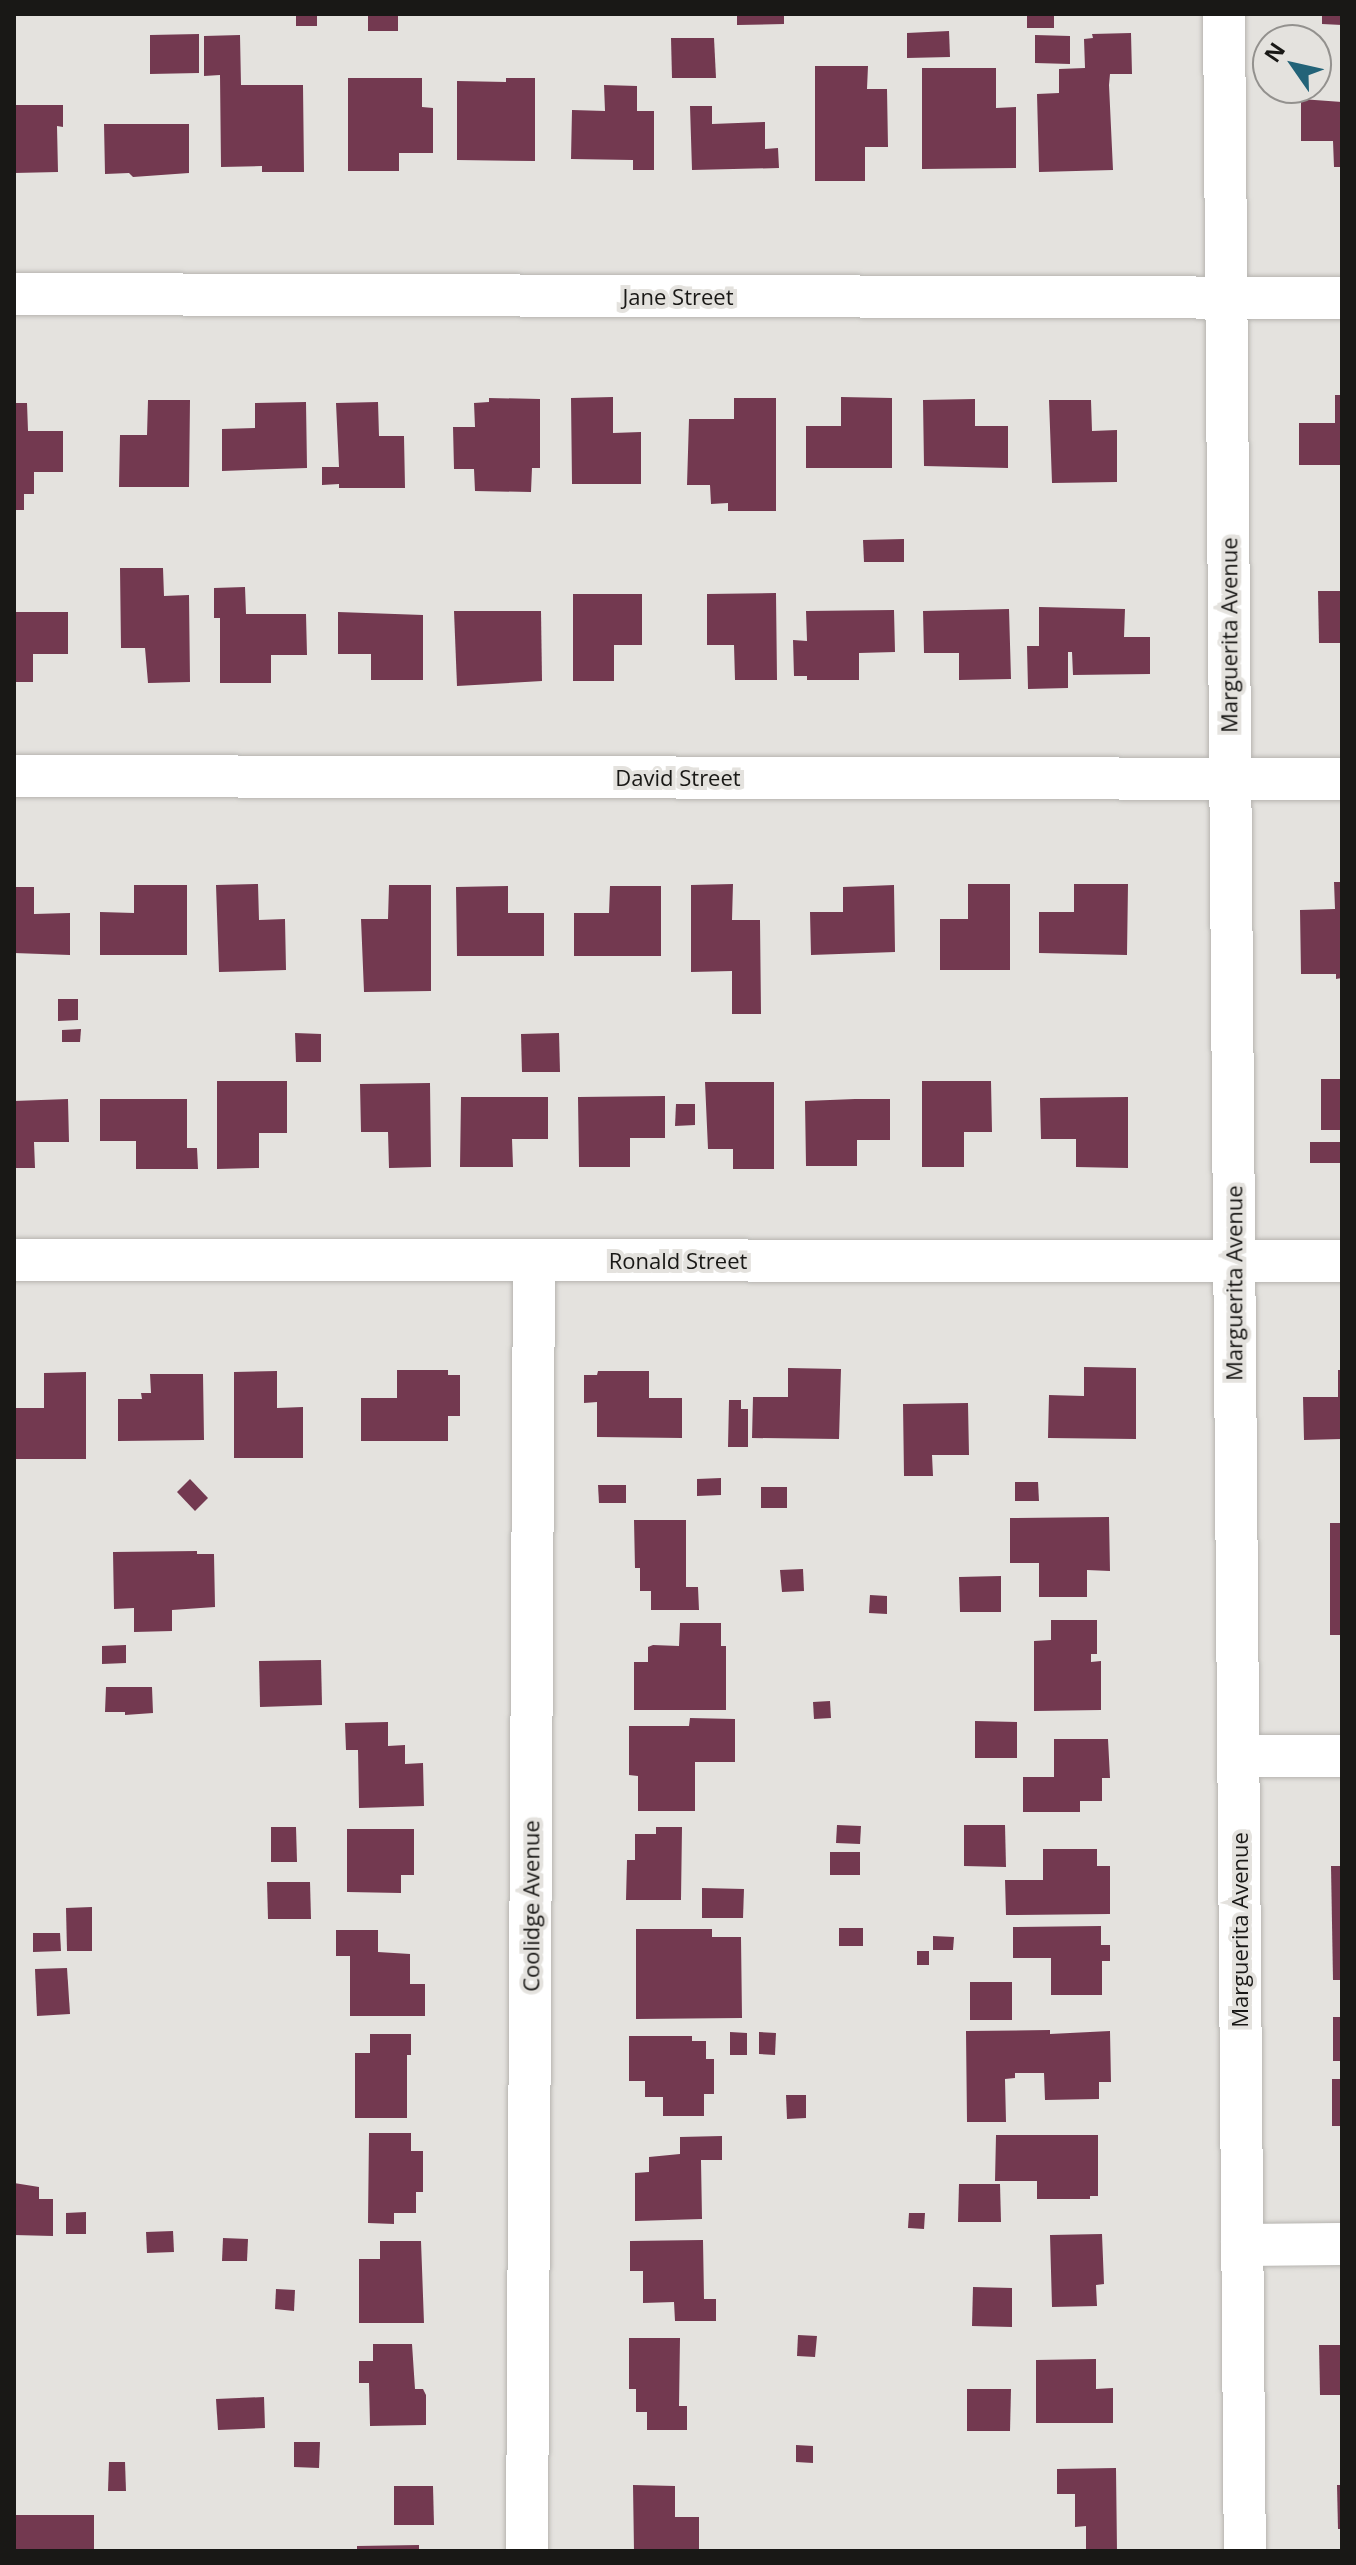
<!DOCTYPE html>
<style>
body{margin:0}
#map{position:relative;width:1356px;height:2565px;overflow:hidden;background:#e4e2de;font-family:"Open Sans",sans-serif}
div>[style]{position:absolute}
.building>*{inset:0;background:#733950}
.roads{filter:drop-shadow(0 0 2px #b6b4b0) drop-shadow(0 0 2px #b6b4b0)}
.street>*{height:42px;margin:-21px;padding:0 21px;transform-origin:21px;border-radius:21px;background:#fff}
span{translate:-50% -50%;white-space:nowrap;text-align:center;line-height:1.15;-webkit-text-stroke:8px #e4e2de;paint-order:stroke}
.street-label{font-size:22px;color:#191816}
.frame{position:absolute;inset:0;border:16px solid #191816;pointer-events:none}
.north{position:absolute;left:1252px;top:24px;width:80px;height:80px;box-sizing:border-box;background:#e4e2de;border:2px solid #93918e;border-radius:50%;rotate:304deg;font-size:22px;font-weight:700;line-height:32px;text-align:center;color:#191816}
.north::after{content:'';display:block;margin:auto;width:28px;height:36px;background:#236378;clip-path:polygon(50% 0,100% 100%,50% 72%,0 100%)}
</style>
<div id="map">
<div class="building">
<div style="clip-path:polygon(296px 14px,317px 14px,317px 26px,296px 26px)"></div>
<div style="clip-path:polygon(368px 14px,398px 14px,398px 31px,368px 31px)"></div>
<div style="clip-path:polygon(737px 14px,784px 14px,784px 24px,737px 25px)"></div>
<div style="clip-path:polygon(1027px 14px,1054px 14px,1054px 28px,1027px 28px)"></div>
<div style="clip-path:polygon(1322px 14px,1342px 14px,1342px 25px,1322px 24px)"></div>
<div style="clip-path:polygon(949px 31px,950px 57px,907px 58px,907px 33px)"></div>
<div style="clip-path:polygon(1131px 33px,1132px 74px,1110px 74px,1109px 85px,1113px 170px,1039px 172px,1037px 94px,1059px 93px,1059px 69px,1085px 68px,1084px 39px,1093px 38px,1092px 34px)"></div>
<div style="clip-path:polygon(199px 34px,199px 73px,150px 74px,150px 35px)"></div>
<div style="clip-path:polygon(240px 35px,241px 85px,303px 85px,304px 172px,262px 172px,262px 166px,221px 167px,220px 75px,204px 76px,204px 36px)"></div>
<div style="clip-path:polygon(1035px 35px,1070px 36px,1070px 64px,1035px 63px)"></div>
<div style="clip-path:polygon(671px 38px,714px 38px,716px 78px,672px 78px)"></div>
<div style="clip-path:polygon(815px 66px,868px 66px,867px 89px,887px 89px,888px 147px,865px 147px,865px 181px,815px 181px)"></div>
<div style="clip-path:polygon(922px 68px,996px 68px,996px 108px,1016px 107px,1016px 168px,922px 169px)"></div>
<div style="clip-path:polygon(348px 78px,422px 78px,422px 107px,433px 108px,433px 153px,399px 153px,399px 171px,348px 171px)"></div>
<div style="clip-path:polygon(506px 78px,535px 78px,535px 161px,457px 160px,457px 81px,506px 82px)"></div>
<div style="clip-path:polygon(604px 85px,637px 86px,637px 111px,654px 111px,654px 170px,633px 170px,633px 160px,571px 159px,572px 110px,605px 111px)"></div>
<div style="clip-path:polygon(1301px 99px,1342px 102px,1342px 167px,1334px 167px,1333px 141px,1301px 141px)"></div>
<div style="clip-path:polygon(14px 105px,63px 105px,63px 127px,57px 126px,58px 172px,14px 173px)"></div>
<div style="clip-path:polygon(690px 106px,712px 106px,712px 124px,765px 122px,765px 149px,778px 148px,779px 168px,692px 170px)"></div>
<div style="clip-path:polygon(104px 124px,189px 124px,189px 173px,133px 177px,129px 173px,105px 174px)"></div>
<div style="clip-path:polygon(1335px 395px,1342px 395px,1342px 465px,1299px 465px,1299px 423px,1335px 423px)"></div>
<div style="clip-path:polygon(613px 397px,613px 433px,641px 432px,641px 484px,572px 484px,571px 398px)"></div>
<div style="clip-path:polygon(841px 397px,892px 398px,892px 468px,806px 468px,806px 426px,841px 426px)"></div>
<div style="clip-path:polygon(489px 398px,540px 399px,540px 468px,532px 468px,531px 492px,475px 491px,474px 469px,454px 469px,453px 427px,475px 427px,474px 403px,489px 402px)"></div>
<div style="clip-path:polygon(734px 398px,776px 398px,776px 511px,728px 511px,728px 503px,711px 504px,710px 485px,687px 485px,689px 419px,734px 419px)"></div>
<div style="clip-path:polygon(975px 399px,975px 426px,1008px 426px,1008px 468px,924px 466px,923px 400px)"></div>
<div style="clip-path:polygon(148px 400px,190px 400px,189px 487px,119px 487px,120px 435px,147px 435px)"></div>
<div style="clip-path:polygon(1049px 400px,1091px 400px,1092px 431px,1117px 430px,1117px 482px,1052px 483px)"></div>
<div style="clip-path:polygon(306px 402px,307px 468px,222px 471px,222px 429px,255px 428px,255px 403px)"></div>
<div style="clip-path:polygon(378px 402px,379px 436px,404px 436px,405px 488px,339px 488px,339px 484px,322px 485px,322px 467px,339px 467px,336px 403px)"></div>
<div style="clip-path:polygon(14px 403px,27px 403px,28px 431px,63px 431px,63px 472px,34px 472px,34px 494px,24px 494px,24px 510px,14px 510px)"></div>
<div style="clip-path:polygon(904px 539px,904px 562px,864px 562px,863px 540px)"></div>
<div style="clip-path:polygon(120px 568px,163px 568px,164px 596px,189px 595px,190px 682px,148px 683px,145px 648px,121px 648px)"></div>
<div style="clip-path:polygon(245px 587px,246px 614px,306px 614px,307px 655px,271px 655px,271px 683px,220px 683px,220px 618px,214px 618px,214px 588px)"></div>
<div style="clip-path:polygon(1318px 591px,1342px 591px,1342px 643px,1319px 643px)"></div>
<div style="clip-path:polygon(776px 593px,777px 680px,735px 680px,734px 645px,707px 645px,707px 594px)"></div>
<div style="clip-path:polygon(573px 594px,642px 594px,642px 645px,614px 645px,614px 681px,573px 681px)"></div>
<div style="clip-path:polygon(1039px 607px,1125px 609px,1124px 637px,1150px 637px,1150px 674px,1073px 675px,1072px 652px,1068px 652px,1068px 688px,1028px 689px,1027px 646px,1039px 646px)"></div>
<div style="clip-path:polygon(1009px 609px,1011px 679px,959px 680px,959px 653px,924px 653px,923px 611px)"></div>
<div style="clip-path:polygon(894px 610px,895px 652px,859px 653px,859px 680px,807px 680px,807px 676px,794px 676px,793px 640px,807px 641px,806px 611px)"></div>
<div style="clip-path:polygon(454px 611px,541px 611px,542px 681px,457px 686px)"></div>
<div style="clip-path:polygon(14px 612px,68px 612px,68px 654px,33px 654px,33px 682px,14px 682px)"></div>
<div style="clip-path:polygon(338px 612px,423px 615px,423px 680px,371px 680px,371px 654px,338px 654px)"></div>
<div style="clip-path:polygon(1334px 882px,1342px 882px,1342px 978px,1336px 979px,1336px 974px,1301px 974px,1300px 910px,1335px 909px)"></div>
<div style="clip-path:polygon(258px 884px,259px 920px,285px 919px,286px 970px,219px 972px,216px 885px)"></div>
<div style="clip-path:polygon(733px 884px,732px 920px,760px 920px,761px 1014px,732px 1014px,732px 971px,691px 972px,691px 885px)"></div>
<div style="clip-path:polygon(968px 884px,1010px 884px,1010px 970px,940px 970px,940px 919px,968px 919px)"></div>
<div style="clip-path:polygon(1074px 884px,1128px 884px,1127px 955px,1039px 953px,1039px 912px,1074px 912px)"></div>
<div style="clip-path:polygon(134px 885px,187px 885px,187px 955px,100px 955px,100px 912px,134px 913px)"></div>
<div style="clip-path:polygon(389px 885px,431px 885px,431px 991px,364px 992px,361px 919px,388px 919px)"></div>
<div style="clip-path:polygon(894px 885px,895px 952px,811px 955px,810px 912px,843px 912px,843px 887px)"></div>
<div style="clip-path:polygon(508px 886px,508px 913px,544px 913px,544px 956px,457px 956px,456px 887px)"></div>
<div style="clip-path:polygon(610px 886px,661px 886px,661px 956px,574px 956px,574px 913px,609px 913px)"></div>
<div style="clip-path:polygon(14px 887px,34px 887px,34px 914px,70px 913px,70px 955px,14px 953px)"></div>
<div style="clip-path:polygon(58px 999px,78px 999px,78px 1020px,58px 1021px)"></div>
<div style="clip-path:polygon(81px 1029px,80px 1042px,62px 1042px,62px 1030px)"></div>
<div style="clip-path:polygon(295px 1033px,321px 1034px,321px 1062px,296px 1062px)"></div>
<div style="clip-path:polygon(559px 1033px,560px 1072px,522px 1072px,521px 1034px)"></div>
<div style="clip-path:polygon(1321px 1079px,1342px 1079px,1342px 1130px,1321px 1130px)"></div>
<div style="clip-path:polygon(217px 1081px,287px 1081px,287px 1133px,259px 1133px,259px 1168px,217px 1169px)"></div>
<div style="clip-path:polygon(922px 1081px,991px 1081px,992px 1132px,964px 1132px,964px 1167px,922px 1167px)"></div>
<div style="clip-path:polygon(705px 1082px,774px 1082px,774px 1169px,733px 1169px,733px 1149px,708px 1149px)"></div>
<div style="clip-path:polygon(430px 1083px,431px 1167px,389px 1168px,388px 1132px,361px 1132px,360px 1084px)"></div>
<div style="clip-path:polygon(665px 1096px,665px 1138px,630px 1138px,630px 1167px,579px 1167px,578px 1097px)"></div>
<div style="clip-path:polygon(461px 1097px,548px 1097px,548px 1139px,512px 1139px,513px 1167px,460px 1167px)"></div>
<div style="clip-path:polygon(1128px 1097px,1128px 1168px,1076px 1167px,1076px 1139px,1041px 1139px,1040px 1098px)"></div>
<div style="clip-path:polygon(68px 1099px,69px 1142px,34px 1142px,35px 1168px,14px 1168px,14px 1101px)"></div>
<div style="clip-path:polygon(100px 1099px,187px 1099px,187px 1148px,197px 1148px,198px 1169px,136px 1169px,136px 1141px,100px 1141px)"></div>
<div style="clip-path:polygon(855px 1099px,890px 1099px,890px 1140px,857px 1140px,857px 1166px,806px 1166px,805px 1101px)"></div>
<div style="clip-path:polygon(676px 1104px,695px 1104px,695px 1125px,675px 1126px)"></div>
<div style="clip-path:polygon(1310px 1142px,1342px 1142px,1342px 1163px,1310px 1163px)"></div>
<div style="clip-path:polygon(1084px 1367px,1136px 1368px,1136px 1439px,1048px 1438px,1049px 1395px,1084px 1396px)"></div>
<div style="clip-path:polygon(788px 1368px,841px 1369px,839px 1439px,752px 1438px,753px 1397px,788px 1397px)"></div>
<div style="clip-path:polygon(397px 1370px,448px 1370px,448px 1375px,460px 1375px,460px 1416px,448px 1416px,448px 1441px,361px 1441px,361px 1398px,397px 1398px)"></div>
<div style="clip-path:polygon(1338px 1370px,1342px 1370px,1342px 1439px,1304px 1440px,1303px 1397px,1338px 1397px)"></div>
<div style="clip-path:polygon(277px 1371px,277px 1408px,303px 1407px,303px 1458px,234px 1458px,234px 1372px)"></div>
<div style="clip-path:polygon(598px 1371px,649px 1371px,649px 1398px,682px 1398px,682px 1438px,597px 1437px,597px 1402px,584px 1403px,584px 1375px,597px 1375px)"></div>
<div style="clip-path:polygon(86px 1372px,86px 1459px,16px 1459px,16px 1408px,44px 1408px,44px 1373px)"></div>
<div style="clip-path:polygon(150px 1374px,203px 1374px,204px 1440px,118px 1441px,118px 1399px,142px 1399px,141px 1393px,151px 1393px)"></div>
<div style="clip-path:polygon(729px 1400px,741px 1400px,741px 1409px,748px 1409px,748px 1447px,728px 1447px)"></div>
<div style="clip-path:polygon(968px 1403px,969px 1455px,932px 1455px,933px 1476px,904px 1476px,903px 1404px)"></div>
<div style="clip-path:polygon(721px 1478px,721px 1495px,697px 1496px,697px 1479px)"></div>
<div style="clip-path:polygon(190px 1479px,208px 1498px,195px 1511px,177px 1492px)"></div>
<div style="clip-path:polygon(1015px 1482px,1038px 1482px,1039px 1501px,1015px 1501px)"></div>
<div style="clip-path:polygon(598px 1485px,626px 1485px,626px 1503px,599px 1503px)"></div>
<div style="clip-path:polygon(761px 1487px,787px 1487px,787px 1508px,761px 1508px)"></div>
<div style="clip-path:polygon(1109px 1517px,1110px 1571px,1087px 1570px,1087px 1597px,1039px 1597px,1039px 1563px,1010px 1563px,1010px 1518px)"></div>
<div style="clip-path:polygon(634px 1520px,686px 1520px,686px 1587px,698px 1587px,699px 1610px,651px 1610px,651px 1591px,640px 1591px,640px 1568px,635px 1568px)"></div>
<div style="clip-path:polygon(1330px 1523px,1342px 1523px,1342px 1635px,1330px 1635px)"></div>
<div style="clip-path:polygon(197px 1551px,197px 1554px,214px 1554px,215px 1607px,172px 1610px,172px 1631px,134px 1632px,134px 1608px,114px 1609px,113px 1552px)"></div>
<div style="clip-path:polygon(803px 1569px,804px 1591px,782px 1592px,780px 1570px)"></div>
<div style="clip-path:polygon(1001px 1576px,1001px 1612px,960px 1612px,959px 1577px)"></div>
<div style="clip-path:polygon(870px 1595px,887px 1596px,887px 1614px,869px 1613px)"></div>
<div style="clip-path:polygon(1051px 1620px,1097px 1620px,1097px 1654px,1091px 1654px,1091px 1662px,1101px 1661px,1101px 1710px,1034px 1711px,1034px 1641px,1051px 1640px)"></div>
<div style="clip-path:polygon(680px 1623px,721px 1623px,721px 1646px,726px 1646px,726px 1710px,634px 1710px,634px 1662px,648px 1662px,648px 1647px,653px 1645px,679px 1646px)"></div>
<div style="clip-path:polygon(126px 1645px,126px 1663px,102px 1664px,102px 1646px)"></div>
<div style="clip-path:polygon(321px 1660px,322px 1705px,260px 1707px,259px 1661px)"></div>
<div style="clip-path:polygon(106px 1687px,152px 1687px,153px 1713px,125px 1715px,125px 1712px,105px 1712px)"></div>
<div style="clip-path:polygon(830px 1701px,831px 1718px,814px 1719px,813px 1702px)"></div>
<div style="clip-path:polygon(690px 1718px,735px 1719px,735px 1762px,695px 1762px,695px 1811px,638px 1811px,638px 1776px,629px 1775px,629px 1726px,689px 1726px)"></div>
<div style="clip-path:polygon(975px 1721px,1017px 1722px,1017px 1758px,975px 1758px)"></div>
<div style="clip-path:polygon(388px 1722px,388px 1746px,405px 1745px,405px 1764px,423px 1763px,424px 1806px,359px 1808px,358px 1750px,346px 1750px,345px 1723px)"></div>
<div style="clip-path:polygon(1054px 1739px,1108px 1739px,1110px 1778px,1102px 1778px,1102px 1801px,1080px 1801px,1080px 1812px,1023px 1812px,1023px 1777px,1054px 1777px)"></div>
<div style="clip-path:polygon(837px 1825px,861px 1826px,860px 1844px,836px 1843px)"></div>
<div style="clip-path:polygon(964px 1825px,1005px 1825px,1006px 1867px,964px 1866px)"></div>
<div style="clip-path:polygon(271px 1827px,296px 1827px,297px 1862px,271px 1862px)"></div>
<div style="clip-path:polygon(656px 1827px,682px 1827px,681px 1900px,626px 1900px,627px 1860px,635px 1860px,635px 1834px,656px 1834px)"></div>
<div style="clip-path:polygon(347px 1829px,414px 1829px,414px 1875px,401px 1875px,401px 1893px,347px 1892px)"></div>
<div style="clip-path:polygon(1043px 1849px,1097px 1849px,1097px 1866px,1110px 1866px,1110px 1914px,1006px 1915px,1005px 1880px,1043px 1880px)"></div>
<div style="clip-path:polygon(830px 1852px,860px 1852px,860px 1875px,830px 1875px)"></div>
<div style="clip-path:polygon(1331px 1866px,1342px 1866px,1342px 1980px,1333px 1980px)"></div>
<div style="clip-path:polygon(267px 1882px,310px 1882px,311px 1919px,268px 1919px)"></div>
<div style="clip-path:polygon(702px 1888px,744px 1889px,743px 1918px,702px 1918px)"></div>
<div style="clip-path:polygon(92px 1907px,92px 1951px,67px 1951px,66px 1908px)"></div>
<div style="clip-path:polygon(1101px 1926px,1101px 1945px,1110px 1945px,1110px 1961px,1102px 1961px,1102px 1995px,1051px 1995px,1051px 1958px,1013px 1958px,1013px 1927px)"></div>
<div style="clip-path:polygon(839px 1928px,863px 1928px,863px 1946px,839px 1946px)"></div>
<div style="clip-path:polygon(636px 1929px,712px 1929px,712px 1937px,741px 1937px,742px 2018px,636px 2019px)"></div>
<div style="clip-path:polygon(336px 1930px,378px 1930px,378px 1952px,410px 1954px,410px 1984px,425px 1984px,425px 2016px,350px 2016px,350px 1956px,336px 1956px)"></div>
<div style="clip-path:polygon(33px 1933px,60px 1933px,61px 1951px,33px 1952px)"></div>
<div style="clip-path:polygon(933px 1936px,954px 1937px,953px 1950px,933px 1950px)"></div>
<div style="clip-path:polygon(917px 1951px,929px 1951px,929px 1965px,917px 1965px)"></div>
<div style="clip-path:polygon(67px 1968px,70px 2014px,37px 2016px,35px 1969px)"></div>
<div style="clip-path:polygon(970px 1982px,1012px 1982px,1012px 2020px,970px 2020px)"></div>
<div style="clip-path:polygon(1333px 2017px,1342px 2017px,1342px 2061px,1333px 2061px)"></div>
<div style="clip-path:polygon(1050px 2030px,1050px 2034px,1110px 2031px,1111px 2082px,1099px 2082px,1099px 2099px,1045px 2100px,1044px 2073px,1015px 2073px,1015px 2078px,1005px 2079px,1006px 2122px,967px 2122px,966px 2031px)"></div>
<div style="clip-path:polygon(730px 2032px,747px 2033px,747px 2055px,730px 2055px)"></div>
<div style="clip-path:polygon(759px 2032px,776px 2033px,775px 2055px,759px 2054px)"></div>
<div style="clip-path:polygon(370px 2034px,411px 2034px,411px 2055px,407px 2055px,407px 2118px,355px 2118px,355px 2053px,370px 2053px)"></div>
<div style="clip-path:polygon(629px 2036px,692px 2036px,692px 2041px,706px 2041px,706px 2059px,714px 2059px,714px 2094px,704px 2094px,704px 2116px,663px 2116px,663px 2097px,645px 2097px,645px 2081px,629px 2081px)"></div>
<div style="clip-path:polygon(1332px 2079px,1342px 2079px,1342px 2126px,1332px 2126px)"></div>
<div style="clip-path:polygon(786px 2095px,806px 2095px,806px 2118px,787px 2119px)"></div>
<div style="clip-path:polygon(369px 2133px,411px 2133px,411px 2151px,423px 2151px,423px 2192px,416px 2192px,416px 2213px,394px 2213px,394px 2224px,368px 2223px)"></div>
<div style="clip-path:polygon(996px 2135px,1098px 2135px,1098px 2196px,1090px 2196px,1090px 2199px,1037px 2199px,1037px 2181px,995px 2181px)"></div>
<div style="clip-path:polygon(722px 2136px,722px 2160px,701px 2160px,702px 2219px,635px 2221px,635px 2173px,649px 2172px,649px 2157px,680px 2154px,680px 2137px)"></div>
<div style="clip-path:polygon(14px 2183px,39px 2187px,39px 2199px,53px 2199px,53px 2236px,14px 2235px)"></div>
<div style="clip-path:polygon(959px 2184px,1000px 2184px,1001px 2222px,958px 2222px)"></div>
<div style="clip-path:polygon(86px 2212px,86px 2234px,66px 2234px,66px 2213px)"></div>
<div style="clip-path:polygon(909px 2213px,925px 2213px,924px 2229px,908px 2228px)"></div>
<div style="clip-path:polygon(173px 2231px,174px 2252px,147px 2253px,146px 2232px)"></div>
<div style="clip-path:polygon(1102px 2234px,1104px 2284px,1096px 2285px,1097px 2306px,1052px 2307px,1050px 2235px)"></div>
<div style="clip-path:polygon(223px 2238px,248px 2239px,247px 2261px,222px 2261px)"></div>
<div style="clip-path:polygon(703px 2240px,704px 2299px,716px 2299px,716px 2321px,675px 2321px,674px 2302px,643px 2303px,643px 2271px,630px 2271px,630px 2241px)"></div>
<div style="clip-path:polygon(380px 2241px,421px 2241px,424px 2323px,359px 2323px,359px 2259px,380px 2259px)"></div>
<div style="clip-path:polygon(973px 2287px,1012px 2288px,1012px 2327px,972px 2326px)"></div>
<div style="clip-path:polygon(276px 2289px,295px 2290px,294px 2311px,275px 2309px)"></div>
<div style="clip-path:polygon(798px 2335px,817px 2336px,815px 2357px,797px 2356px)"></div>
<div style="clip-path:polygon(629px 2338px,680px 2338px,679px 2406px,687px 2406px,687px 2430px,647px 2430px,647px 2412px,636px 2412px,636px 2389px,629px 2389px)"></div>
<div style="clip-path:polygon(373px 2344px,412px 2344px,415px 2389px,423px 2389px,426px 2395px,426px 2425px,370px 2426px,369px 2383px,359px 2383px,359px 2361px,373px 2361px)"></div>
<div style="clip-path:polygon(1319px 2345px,1342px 2345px,1342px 2395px,1320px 2395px)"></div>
<div style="clip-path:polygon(1096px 2359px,1096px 2389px,1113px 2388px,1113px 2423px,1036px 2423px,1036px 2360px)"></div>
<div style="clip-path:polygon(967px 2389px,1011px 2389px,1010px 2431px,967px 2431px)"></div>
<div style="clip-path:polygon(264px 2397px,265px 2428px,218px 2430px,216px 2399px)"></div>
<div style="clip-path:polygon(294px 2442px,320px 2442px,319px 2468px,294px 2467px)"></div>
<div style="clip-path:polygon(796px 2445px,813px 2446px,813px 2463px,796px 2462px)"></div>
<div style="clip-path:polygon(109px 2462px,125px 2462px,126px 2491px,108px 2491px)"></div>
<div style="clip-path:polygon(1116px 2468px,1117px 2551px,1086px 2551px,1086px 2526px,1075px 2527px,1075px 2494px,1057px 2494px,1057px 2469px)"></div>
<div style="clip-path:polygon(633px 2485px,675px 2486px,675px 2517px,699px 2517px,699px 2551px,634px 2551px)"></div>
<div style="clip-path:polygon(1337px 2485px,1342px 2485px,1342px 2529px,1338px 2529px)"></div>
<div style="clip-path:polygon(394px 2486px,433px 2486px,434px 2525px,394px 2525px)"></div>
<div style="clip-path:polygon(14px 2515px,94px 2515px,94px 2551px,14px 2551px)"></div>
<div style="clip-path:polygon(419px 2545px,419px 2551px,357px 2551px,357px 2546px)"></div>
</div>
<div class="roads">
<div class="street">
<div style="left:1224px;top:14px;width:2537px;rotate:89.53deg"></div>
<div style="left:14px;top:294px;width:1328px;rotate:0.17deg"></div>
<div style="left:14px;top:776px;width:1328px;rotate:0.13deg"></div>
<div style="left:14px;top:1260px;width:1328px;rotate:0.04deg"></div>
<div style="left:1238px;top:1756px;width:104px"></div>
<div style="left:1242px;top:2245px;width:100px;rotate:-0.6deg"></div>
<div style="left:527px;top:2551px;width:1291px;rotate:-89.69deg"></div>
</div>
</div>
<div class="street-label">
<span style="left:678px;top:297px">Jane Street</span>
<span style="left:1229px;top:635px;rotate:-90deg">Marguerita Avenue</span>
<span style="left:678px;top:778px">David Street</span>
<span style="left:678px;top:1261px">Ronald Street</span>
<span style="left:1234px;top:1283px;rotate:-90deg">Marguerita Avenue</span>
<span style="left:531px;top:1906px;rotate:-90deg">Coolidge Avenue</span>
<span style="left:1240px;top:1930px;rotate:-90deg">Marguerita Avenue</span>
</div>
<div class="frame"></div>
<div class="north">N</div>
</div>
